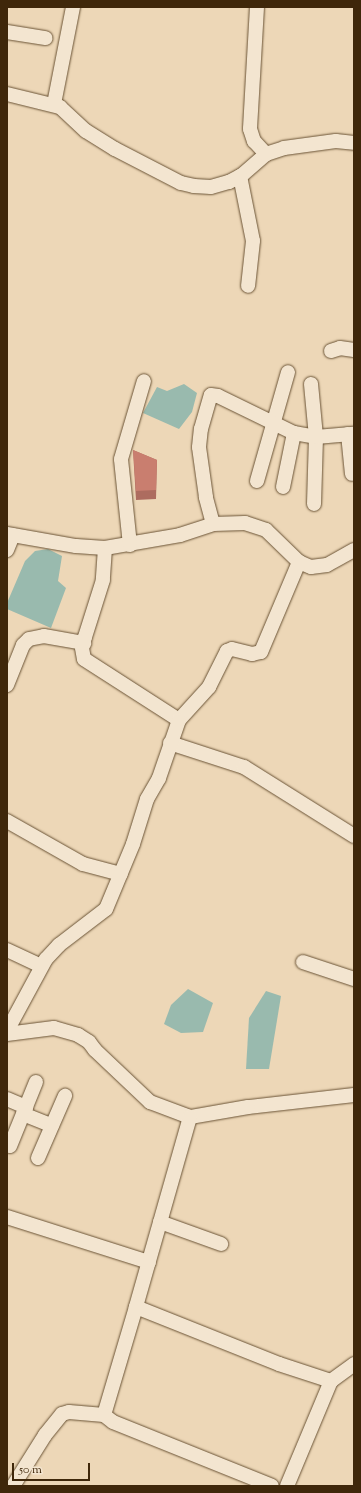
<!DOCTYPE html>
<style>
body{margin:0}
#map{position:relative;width:361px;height:1493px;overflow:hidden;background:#edd7b7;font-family:"Sorts Mill Goudy",serif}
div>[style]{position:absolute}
.water>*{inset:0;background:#99baae}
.roads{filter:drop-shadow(0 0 1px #6a5335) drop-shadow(0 0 1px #6a5335)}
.minor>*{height:14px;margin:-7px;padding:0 7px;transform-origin:7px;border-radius:7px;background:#f3e5d0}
.wall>*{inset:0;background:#ad6c5f}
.building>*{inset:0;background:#c97e6f}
span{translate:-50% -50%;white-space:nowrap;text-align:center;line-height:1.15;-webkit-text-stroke:4px #f3e5d0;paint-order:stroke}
.frame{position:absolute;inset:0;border:8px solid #3f270a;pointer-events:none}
.scale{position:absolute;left:12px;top:1463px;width:78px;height:18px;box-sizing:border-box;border:2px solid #3f270a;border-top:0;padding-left:5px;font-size:12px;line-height:14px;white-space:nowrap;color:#3f270a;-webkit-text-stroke:3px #f3e5d0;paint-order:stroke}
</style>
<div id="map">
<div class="water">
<div style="clip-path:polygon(184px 384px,197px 393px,192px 412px,179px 429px,143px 413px,157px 387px,167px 391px)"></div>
<div style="clip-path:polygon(48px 549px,62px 556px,58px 581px,66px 588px,51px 628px,7px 609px,7px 603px,25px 561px,35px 551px)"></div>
<div style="clip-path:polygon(188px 989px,213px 1003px,203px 1032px,181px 1033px,164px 1024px,171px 1005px)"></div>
<div style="clip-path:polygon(266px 991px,281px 996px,269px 1069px,246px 1069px,249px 1018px)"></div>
</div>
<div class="roads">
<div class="minor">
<div style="left:257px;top:7px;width:122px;rotate:93.3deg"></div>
<div style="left:250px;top:129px;width:13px;rotate:72deg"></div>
<div style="left:254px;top:141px;width:18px;rotate:47deg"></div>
<div style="left:7px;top:32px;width:39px;rotate:9deg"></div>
<div style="left:7px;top:94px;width:55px;rotate:13.8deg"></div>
<div style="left:60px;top:107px;width:35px;rotate:43deg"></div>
<div style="left:86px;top:131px;width:34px;rotate:32deg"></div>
<div style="left:115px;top:149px;width:74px;rotate:27.3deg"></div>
<div style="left:181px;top:183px;width:13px;rotate:13deg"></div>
<div style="left:194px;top:186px;width:17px;rotate:3deg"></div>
<div style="left:211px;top:187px;width:19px;rotate:-16deg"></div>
<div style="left:229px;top:182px;width:15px;rotate:-28deg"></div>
<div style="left:242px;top:175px;width:32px;rotate:-41deg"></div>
<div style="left:266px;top:154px;width:19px;rotate:-18deg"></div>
<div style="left:284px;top:148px;width:52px;rotate:-7.7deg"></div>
<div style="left:336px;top:141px;width:18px;rotate:6deg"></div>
<div style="left:54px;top:104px;width:99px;rotate:-78.9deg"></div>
<div style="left:240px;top:176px;width:66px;rotate:78.7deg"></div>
<div style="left:253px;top:241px;width:45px;rotate:96.3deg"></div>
<div style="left:331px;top:351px;width:9px;rotate:-18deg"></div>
<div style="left:340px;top:348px;width:14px;rotate:8deg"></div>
<div style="left:311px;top:384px;width:53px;rotate:84.6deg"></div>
<div style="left:316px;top:437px;width:67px;rotate:91.7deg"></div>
<div style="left:348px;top:434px;width:40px;rotate:84.3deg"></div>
<div style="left:257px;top:481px;width:113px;rotate:-74.1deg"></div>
<div style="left:283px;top:487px;width:55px;rotate:-78.5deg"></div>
<div style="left:213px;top:524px;width:28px;rotate:-105deg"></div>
<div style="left:206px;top:497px;width:50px;rotate:-98deg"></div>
<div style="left:199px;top:447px;width:18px;rotate:-84deg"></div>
<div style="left:201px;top:429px;width:35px;rotate:-74deg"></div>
<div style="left:211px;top:395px;width:7px;rotate:8deg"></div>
<div style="left:218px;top:396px;width:85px;rotate:26deg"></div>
<div style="left:294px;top:433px;width:22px;rotate:10deg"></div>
<div style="left:316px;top:437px;width:38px;rotate:-5deg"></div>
<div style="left:7px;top:534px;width:70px;rotate:9.9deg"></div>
<div style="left:76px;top:546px;width:29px;rotate:4deg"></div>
<div style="left:105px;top:548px;width:76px;rotate:-9.8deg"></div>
<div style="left:180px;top:535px;width:35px;rotate:-18deg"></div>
<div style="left:213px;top:524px;width:32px;rotate:-2deg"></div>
<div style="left:245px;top:523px;width:22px;rotate:18deg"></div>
<div style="left:266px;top:530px;width:46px;rotate:44.1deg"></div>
<div style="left:299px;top:562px;width:13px;rotate:23deg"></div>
<div style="left:311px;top:567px;width:16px;rotate:-7deg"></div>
<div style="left:327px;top:565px;width:31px;rotate:-29deg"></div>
<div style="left:130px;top:545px;width:86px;rotate:-96deg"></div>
<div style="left:121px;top:459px;width:81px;rotate:-73.6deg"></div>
<div style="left:105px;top:548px;width:32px;rotate:94deg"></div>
<div style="left:103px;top:580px;width:60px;rotate:107.5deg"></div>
<div style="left:85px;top:637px;width:11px;rotate:105deg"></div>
<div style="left:82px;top:648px;width:11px;rotate:80deg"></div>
<div style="left:84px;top:659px;width:113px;rotate:32.7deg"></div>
<div style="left:179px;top:720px;width:45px;rotate:-47.7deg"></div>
<div style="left:209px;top:687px;width:40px;rotate:-63.4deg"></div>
<div style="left:227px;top:651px;width:5px;rotate:-22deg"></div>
<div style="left:232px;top:649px;width:21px;rotate:14deg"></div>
<div style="left:252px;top:654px;width:9px;rotate:-13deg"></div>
<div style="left:261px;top:652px;width:98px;rotate:-67.1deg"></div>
<div style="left:7px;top:550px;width:16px;rotate:-68deg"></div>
<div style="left:7px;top:685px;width:43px;rotate:-68.2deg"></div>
<div style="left:23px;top:645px;width:8px;rotate:-45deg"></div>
<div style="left:29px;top:639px;width:15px;rotate:-11deg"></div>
<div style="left:44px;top:636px;width:41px;rotate:9.9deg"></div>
<div style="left:170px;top:743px;width:78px;rotate:18deg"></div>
<div style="left:244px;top:767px;width:130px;rotate:32.1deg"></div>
<div style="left:7px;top:821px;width:87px;rotate:29.5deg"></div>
<div style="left:83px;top:864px;width:39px;rotate:15deg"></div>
<div style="left:7px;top:950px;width:38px;rotate:25deg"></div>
<div style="left:303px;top:962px;width:54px;rotate:18.4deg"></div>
<div style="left:7px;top:1031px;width:82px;rotate:-61.6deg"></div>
<div style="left:46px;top:959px;width:19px;rotate:-47deg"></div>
<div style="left:59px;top:945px;width:59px;rotate:-37.5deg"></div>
<div style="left:106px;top:909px;width:70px;rotate:-67.4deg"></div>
<div style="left:133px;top:844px;width:47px;rotate:-72.7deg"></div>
<div style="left:147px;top:799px;width:24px;rotate:-60deg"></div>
<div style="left:159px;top:778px;width:61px;rotate:-71deg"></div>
<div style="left:7px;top:1034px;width:47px;rotate:-7.3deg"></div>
<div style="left:54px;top:1028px;width:25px;rotate:16deg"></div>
<div style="left:78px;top:1035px;width:13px;rotate:32deg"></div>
<div style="left:89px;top:1042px;width:10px;rotate:53deg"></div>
<div style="left:95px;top:1050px;width:76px;rotate:43.4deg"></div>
<div style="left:150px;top:1102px;width:43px;rotate:20.6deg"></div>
<div style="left:354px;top:1095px;width:107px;rotate:173.5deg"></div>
<div style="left:248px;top:1107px;width:59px;rotate:170.2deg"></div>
<div style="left:190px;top:1117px;width:198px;rotate:105.9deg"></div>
<div style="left:136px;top:1307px;width:154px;rotate:21.7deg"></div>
<div style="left:279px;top:1364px;width:55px;rotate:18.1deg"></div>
<div style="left:331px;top:1381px;width:29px;rotate:-36deg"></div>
<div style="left:7px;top:1099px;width:21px;rotate:23deg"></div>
<div style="left:23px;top:1114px;width:31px;rotate:22deg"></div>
<div style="left:10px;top:1146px;width:69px;rotate:-67.9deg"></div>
<div style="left:38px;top:1158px;width:68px;rotate:-66.5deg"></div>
<div style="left:7px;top:1217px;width:149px;rotate:17.6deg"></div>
<div style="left:160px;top:1222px;width:65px;rotate:19.8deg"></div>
<div style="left:104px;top:1415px;width:113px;rotate:-73.5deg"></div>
<div style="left:13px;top:1486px;width:60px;rotate:-57.9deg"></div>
<div style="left:45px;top:1435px;width:27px;rotate:-51deg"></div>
<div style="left:62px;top:1414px;width:7px;rotate:-16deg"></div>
<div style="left:69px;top:1412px;width:35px;rotate:5deg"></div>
<div style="left:104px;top:1415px;width:11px;rotate:38deg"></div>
<div style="left:113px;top:1422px;width:171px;rotate:21.9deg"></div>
<div style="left:287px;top:1486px;width:114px;rotate:-67.3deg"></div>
</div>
</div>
<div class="wall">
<div style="clip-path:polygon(133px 450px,157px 460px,156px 499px,136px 500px)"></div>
</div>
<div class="building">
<div style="clip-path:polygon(133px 450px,157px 460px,156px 490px,136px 491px)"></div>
</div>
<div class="frame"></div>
<div class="scale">50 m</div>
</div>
